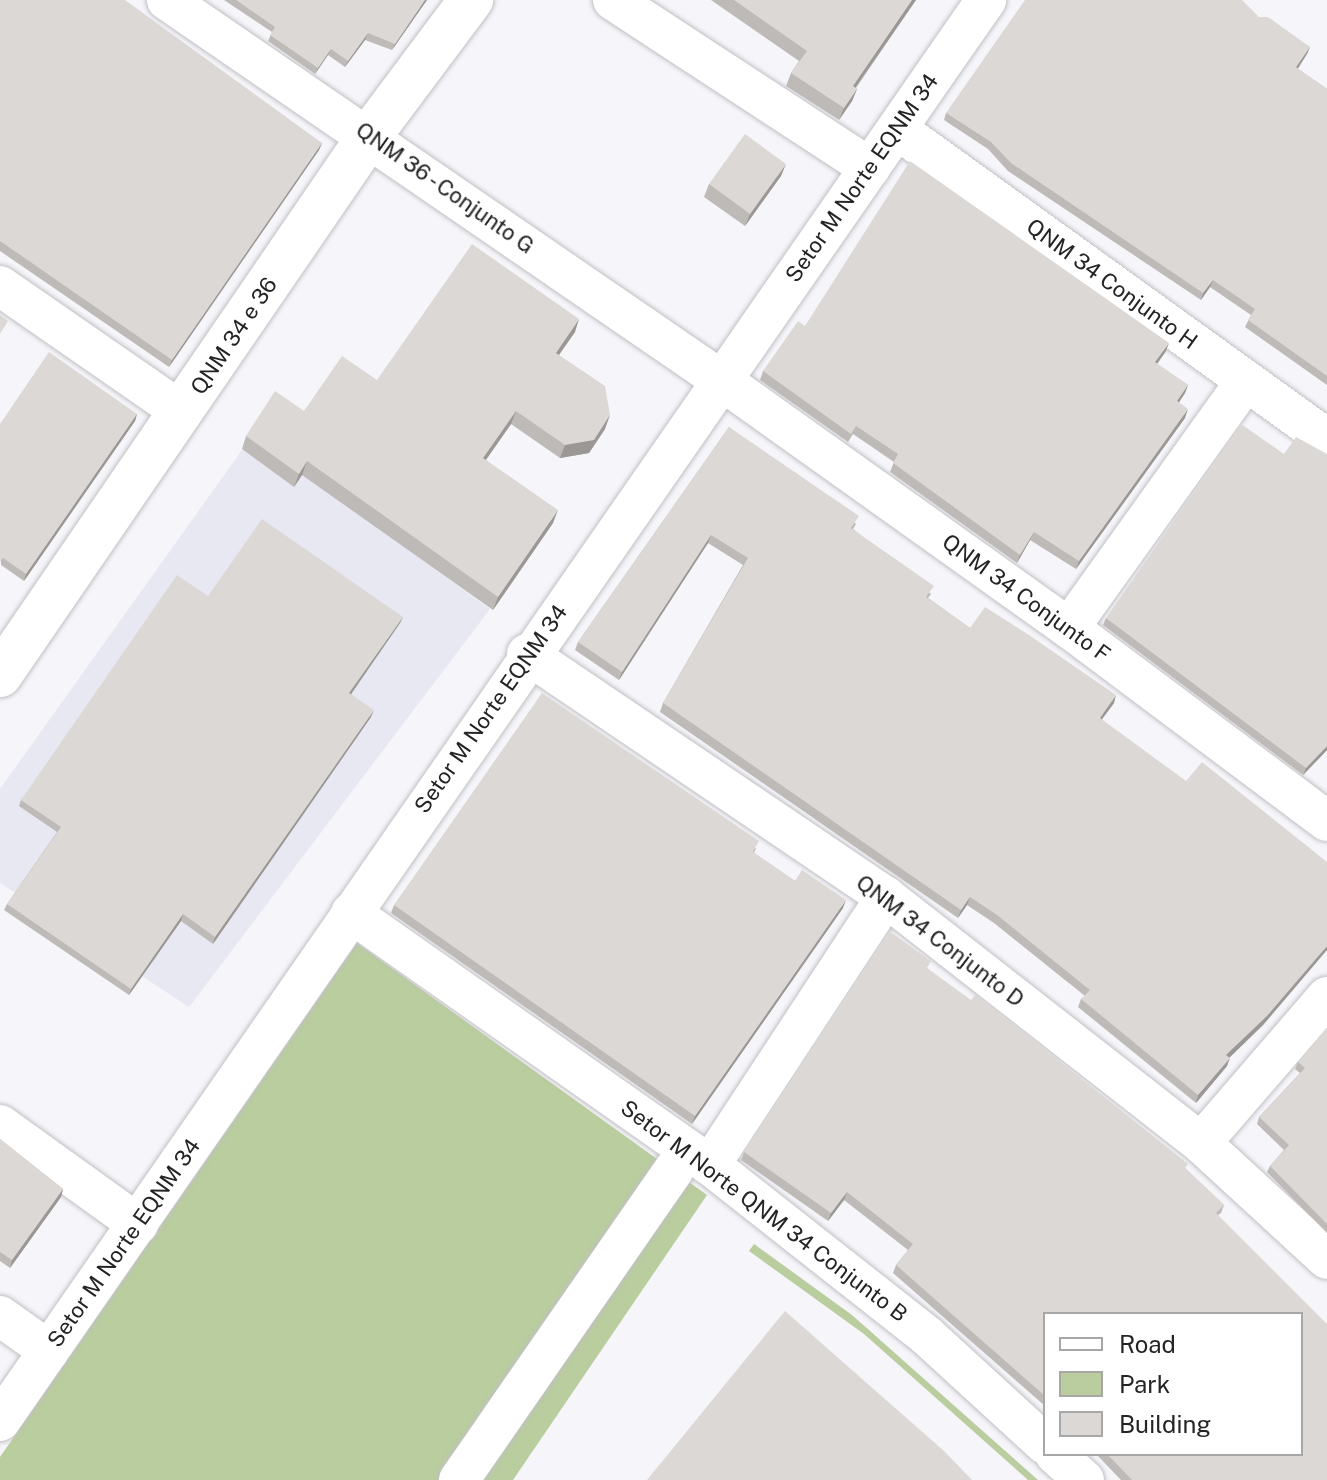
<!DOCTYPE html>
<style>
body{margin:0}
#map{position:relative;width:1327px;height:1480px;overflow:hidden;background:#f5f5fa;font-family:"Public Sans",sans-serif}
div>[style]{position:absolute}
.built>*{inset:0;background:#e8e8f3}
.green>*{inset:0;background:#b9cd9e}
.roads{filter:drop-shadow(0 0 2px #c0c0c4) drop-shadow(0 0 2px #c0c0c4)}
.street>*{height:40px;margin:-20px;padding:0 20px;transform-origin:20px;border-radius:20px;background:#fff}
.secondary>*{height:44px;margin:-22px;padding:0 22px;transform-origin:22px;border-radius:22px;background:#fff}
.wall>*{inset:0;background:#bdbab7}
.shaded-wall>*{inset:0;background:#9a9795}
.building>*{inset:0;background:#dcd8d5}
span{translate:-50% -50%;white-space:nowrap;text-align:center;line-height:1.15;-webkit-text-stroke:8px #fff;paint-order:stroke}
.street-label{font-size:22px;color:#242426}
.legend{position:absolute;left:1043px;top:1312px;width:260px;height:144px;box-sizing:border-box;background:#fff;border:2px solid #a7a7a8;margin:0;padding:10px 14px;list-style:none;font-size:24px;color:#242426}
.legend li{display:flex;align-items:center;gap:16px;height:40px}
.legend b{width:40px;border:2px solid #a7a7a8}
</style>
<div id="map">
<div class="built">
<div style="clip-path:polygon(252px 436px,490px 609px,189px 1007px,0 883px,0 789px)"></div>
</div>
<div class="green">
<div style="clip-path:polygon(357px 943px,707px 1195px,513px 1480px,0 1480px,0 1457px)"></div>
<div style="clip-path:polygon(754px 1244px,852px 1315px,1038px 1480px,1028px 1480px,864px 1334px,749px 1251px)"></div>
</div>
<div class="roads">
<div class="street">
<div style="left:167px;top:0;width:672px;rotate:34.45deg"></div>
<div style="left:721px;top:380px;width:427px;rotate:35.5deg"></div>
<div style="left:1069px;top:628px;width:322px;rotate:36.8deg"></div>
<div style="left:613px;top:0;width:307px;rotate:33.2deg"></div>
<div style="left:897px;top:129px;width:530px;rotate:35.79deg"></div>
<div style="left:0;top:286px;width:221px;rotate:34.7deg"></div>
<div style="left:1069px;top:628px;width:304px;rotate:-54.4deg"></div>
<div style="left:527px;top:654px;width:434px;rotate:34.1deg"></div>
<div style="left:886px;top:897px;width:400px;rotate:38deg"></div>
<div style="left:1201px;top:1143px;width:171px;rotate:42.6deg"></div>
<div style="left:351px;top:913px;width:439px;rotate:35.1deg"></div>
<div style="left:710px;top:1165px;width:276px;rotate:38.2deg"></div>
<div style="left:927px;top:1336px;width:160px;rotate:42.5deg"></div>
<div style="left:0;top:1125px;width:170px;rotate:35.7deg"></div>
<div style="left:1201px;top:1143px;width:193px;rotate:-49.2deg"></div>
<div style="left:710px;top:1165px;width:321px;rotate:-56.7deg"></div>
<div style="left:0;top:1316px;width:60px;rotate:35.5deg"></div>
<div style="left:0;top:1421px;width:1730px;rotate:-55.24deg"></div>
<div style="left:1055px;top:1454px;width:39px;rotate:42deg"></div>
<div style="left:459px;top:1480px;width:377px;rotate:-55.3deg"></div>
</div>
<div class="secondary">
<div style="left:0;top:675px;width:655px;rotate:-55.58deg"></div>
<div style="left:370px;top:135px;width:169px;rotate:-53.2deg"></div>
</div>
</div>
<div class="wall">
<div style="clip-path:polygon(0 0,322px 143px,319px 150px,169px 367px,0 251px)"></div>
<div style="clip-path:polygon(224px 0,427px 0,392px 50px,365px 40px,345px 67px,328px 55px,315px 74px,268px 41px,272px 32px)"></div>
<div style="clip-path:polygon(711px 0,916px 0,856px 88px,857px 89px,852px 101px,839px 120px,786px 86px,791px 73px,799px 61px)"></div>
<div style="clip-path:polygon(1259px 17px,1310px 47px,1307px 54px,1298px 69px,1327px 89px,1327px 385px,1245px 327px,1251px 315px,1210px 287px,1201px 300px,1008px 171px,988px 149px,944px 120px,946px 113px)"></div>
<div style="clip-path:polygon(781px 176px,745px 226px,704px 197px,709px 184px)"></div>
<div style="clip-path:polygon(805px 326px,1166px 351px,1157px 364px,1188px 385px,1185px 393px,1179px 402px,1185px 418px,1076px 569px,1030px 540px,1017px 563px,890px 472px,894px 462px,853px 434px,848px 442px,760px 380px,763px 371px)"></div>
<div style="clip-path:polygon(575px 332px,559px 355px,605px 429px,589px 453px,560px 458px,511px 424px,486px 460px,553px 523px,493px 610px,302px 475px,294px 487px,242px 449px,246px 436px,377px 380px)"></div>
<div style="clip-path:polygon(137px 414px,135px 421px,24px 581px,1px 565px,0 424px)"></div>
<div style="clip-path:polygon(729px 427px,856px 524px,853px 529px,931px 594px,928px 598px,970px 628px,1114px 703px,1102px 719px,1264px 1024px,1229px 1057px,1227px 1066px,1196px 1103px,1078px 1007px,1081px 999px,1085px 996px,994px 923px,967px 905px,958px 918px,660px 712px,663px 703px,743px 565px,708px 543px,619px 680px,575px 650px,578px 642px)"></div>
<div style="clip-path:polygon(208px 596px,403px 617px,400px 623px,351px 694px,371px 717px,213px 944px,181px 921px,129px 995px,4px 910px,7px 904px,57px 832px,19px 806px,21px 800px)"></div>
<div style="clip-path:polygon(1106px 618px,1327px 750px,1303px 775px,1103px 625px)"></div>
<div style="clip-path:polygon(756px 848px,754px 853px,795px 881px,843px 908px,692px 1124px,391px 913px,394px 905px)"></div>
<div style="clip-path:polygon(928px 969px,1186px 1169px,1224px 1205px,1221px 1213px,1218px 1215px,1327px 1480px,1121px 1480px,1096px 1454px,1301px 1454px,1045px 1314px,1045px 1406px,893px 1273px,896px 1265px,908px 1250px,844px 1200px,828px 1221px,741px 1160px,744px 1152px)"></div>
<div style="clip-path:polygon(1327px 1028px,1327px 1233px,1267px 1172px,1270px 1166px,1284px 1150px,1257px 1124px,1259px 1117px,1300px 1073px,1295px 1069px,1298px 1062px)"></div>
<div style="clip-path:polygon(0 1139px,63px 1189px,61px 1197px,10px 1268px,0 1261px)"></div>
</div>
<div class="shaded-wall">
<div style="clip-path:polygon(425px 0,427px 0,392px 50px,395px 44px)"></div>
<div style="clip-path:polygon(912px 0,916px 0,848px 98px,853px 86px)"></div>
<div style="clip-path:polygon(368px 33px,365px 40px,345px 67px,348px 61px)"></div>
<div style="clip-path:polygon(1310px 47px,1307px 54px,1293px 75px,1296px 67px)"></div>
<div style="clip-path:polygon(331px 49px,328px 55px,315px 74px,318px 68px)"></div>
<div style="clip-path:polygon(857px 89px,852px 101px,839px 120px,844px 108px)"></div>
<div style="clip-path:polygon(322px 143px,319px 150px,169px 367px,172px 360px)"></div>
<div style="clip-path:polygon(786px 164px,781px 176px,745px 226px,750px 214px)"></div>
<div style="clip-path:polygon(1213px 280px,1210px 287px,1201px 300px,1203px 293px)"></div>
<div style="clip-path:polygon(579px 319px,575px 332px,551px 366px,556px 353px)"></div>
<div style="clip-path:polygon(1169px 343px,1166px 351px,1152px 371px,1155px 362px)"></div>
<div style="clip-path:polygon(1188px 385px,1185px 393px,1174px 410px,1177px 401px)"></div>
<div style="clip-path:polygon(1188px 409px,1185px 418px,1076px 569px,1079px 561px)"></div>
<div style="clip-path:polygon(516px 411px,511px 424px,478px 471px,483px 458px)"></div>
<div style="clip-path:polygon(137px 414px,135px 421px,24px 581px,26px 574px)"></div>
<div style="clip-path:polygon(610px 415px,605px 429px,589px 453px,560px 458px,565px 445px)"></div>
<div style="clip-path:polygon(307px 461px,302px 475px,294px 487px,299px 474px)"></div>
<div style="clip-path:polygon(558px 510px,553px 523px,493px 610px,498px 597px)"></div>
<div style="clip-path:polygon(1034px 532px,1030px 540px,1017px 563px,1020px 555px)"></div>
<div style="clip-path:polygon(711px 535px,708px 543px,619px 680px,622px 672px)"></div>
<div style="clip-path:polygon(403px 617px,400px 623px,347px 700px,349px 693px)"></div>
<div style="clip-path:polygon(1116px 695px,1114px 703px,1097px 726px,1100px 718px)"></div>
<div style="clip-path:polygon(374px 710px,371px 717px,213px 944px,215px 937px)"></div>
<div style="clip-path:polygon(1327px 746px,1327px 750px,1303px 775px,1306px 768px)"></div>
<div style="clip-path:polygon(970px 897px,967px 905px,958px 918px,961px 910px)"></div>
<div style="clip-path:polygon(846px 900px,843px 908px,692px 1124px,695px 1116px)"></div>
<div style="clip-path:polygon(183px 914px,181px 921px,129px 995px,131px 989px)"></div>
<div style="clip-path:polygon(1327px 946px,1327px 950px,1264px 1024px,1224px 1063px,1226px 1055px)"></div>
<div style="clip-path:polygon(1230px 1058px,1227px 1066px,1196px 1103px,1198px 1095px)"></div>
<div style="clip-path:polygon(63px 1189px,61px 1197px,10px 1268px,12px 1260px)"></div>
<div style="clip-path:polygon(847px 1192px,844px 1200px,828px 1221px,831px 1213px)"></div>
</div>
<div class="building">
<div style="clip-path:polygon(0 0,125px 0,322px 143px,172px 360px,0 241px)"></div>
<div style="clip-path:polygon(236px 0,425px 0,395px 44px,368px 33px,348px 61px,331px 49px,318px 68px,270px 35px,275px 27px)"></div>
<div style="clip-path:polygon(734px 0,912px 0,853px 86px,857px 89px,844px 108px,791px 73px,807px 51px)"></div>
<div style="clip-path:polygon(1025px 0,1242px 0,1259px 17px,1268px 17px,1310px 47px,1296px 67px,1327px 89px,1327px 376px,1248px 320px,1255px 309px,1213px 280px,1203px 293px,1011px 163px,991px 142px,946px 113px)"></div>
<div style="clip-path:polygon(745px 134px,786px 164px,750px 214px,709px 184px)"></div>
<div style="clip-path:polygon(910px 161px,1169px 343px,1155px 362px,1188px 385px,1177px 401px,1188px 409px,1079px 561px,1034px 532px,1020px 555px,893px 463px,898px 454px,856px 426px,851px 434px,763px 371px,798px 321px,805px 326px)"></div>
<div style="clip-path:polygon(472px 244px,579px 319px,556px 353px,605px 386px,610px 415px,594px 440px,565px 445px,516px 411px,483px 458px,558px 510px,498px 597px,307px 461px,299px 474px,246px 436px,275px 391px,304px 411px,342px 356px,377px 380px)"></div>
<div style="clip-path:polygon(0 315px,8px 321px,0 334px)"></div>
<div style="clip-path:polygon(49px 352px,137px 414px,26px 574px,3px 558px,0 562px,0 424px)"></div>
<div style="clip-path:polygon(1241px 424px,1284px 454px,1296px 437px,1327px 454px,1327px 746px,1306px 768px,1106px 618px)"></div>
<div style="clip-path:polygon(729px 427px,859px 516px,851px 528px,934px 586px,926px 597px,970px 628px,985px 607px,1029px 635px,1116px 695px,1100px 718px,1186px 781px,1202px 762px,1327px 862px,1327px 946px,1267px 1016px,1226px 1055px,1230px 1058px,1198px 1095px,1081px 999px,1090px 990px,997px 915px,970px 897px,961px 910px,663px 703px,748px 558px,711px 535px,622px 672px,578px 642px)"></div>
<div style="clip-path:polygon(262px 519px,403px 617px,349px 693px,374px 710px,215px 937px,183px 914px,131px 989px,7px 904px,61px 827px,21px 800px,177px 575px,208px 596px)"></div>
<div style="clip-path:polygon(542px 693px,759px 841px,753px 852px,795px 881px,802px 870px,846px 900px,695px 1116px,394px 905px)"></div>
<div style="clip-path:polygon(889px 931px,931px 961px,927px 968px,971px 1000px,976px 994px,1188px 1164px,1185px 1168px,1224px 1205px,1216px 1213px,1327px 1324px,1327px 1480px,1132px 1480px,1107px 1454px,1301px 1454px,1301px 1314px,1045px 1314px,1045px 1396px,896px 1265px,913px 1244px,847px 1192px,831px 1213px,744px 1152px)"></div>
<div style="clip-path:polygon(1327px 1028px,1327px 1224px,1270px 1166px,1289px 1145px,1259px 1117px,1305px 1068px,1298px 1062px)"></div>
<div style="clip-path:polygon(0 1139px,63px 1189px,12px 1260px,0 1252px)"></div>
<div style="clip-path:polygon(785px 1311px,944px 1451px,972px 1480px,647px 1480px)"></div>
</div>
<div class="street-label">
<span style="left:862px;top:178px;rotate:-55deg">Setor M Norte EQNM 34</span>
<span style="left:445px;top:188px;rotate:35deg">QNM 36 - Conjunto G</span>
<span style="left:1112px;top:284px;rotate:36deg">QNM 34 Conjunto H</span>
<span style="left:234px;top:336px;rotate:-56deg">QNM 34 e 36</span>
<span style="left:1026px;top:598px;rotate:36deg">QNM 34 Conjunto F</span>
<span style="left:491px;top:709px;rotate:-55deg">Setor M Norte EQNM 34</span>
<span style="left:940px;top:941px;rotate:37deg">QNM 34 Conjunto D</span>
<span style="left:764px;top:1211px;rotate:37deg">Setor M Norte QNM 34 Conjunto B</span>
<span style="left:124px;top:1243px;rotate:-55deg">Setor M Norte EQNM 34</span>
</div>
<ul class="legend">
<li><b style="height:10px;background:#fff"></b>Road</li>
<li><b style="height:22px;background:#b9cd9e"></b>Park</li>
<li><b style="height:22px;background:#dcd8d5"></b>Building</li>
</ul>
</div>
